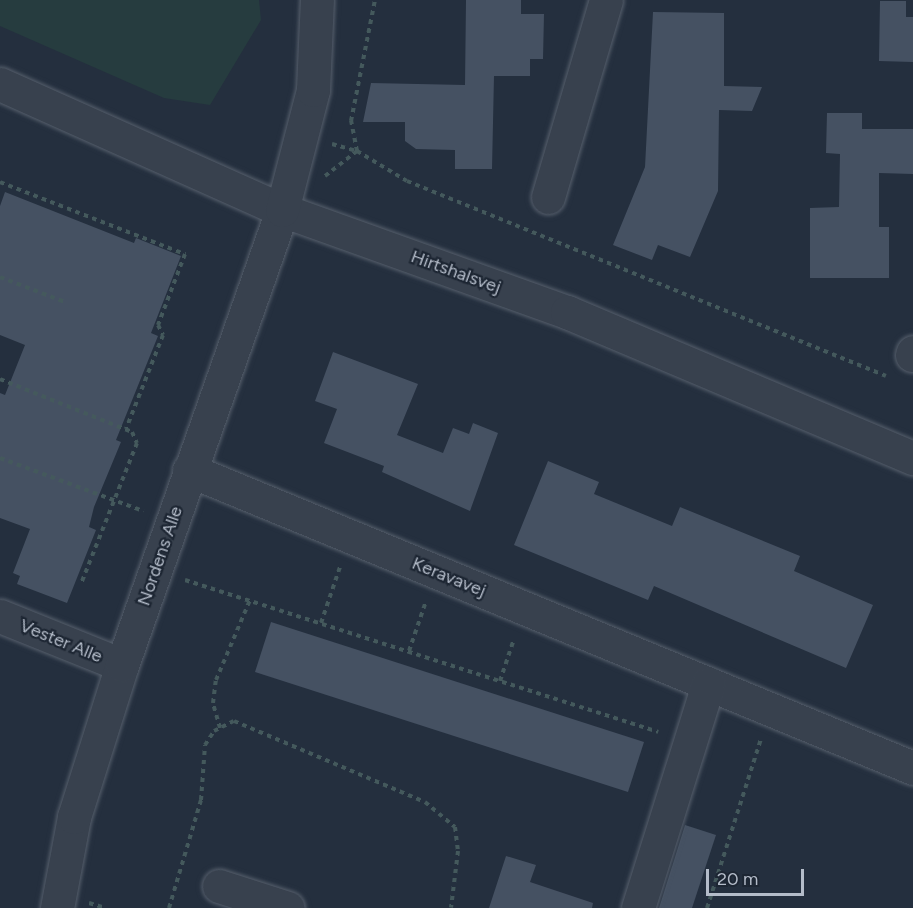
<!DOCTYPE html>
<style>
body{margin:0}
#map{position:relative;width:913px;height:908px;overflow:hidden;background:#242f3e;font-family:Figtree,sans-serif}
div>[style]{position:absolute}
.green>*{inset:0;background:#263c3f}
.building>*{inset:0;background:#455162}
.path>*{height:4px;margin-top:-2px;transform-origin:0;background:repeating-linear-gradient(90deg,#44595c 0 4.5px,transparent 0 9px)}
.roads{filter:drop-shadow(0 0 2px #565f6c) drop-shadow(0 0 2px #565f6c)}
.minor>*{height:33px;margin:-16.5px;padding:0 16.5px;transform-origin:16.5px;border-radius:16.5px;background:#38414e}
span{translate:-50% -50%;white-space:nowrap;text-align:center;line-height:1.15;-webkit-text-stroke:4.5px #1d2633;paint-order:stroke}
.street-label{font-size:18px;color:#b4bcc9}
.scale{position:absolute;left:706px;top:869px;width:98px;height:27px;box-sizing:border-box;border:3px solid #b4bcc9;border-top:0;padding-left:8px;font-size:18px;line-height:21px;white-space:nowrap;color:#b4bcc9;-webkit-text-stroke:4px #1d2633;paint-order:stroke}
</style>
<div id="map">
<div class="green">
<div style="clip-path:polygon(0 0,259px 0,261px 20px,210px 105px,164px 98px,0 26px)"></div>
</div>
<div class="building">
<div style="clip-path:polygon(466px 0,521px 0,521px 14px,544px 14px,543px 59px,530px 59px,530px 76px,494px 76px,492px 169px,455px 169px,455px 150px,416px 149px,405px 141px,405px 122px,363px 122px,371px 83px,465px 85px)"></div>
<div style="clip-path:polygon(880px 1px,906px 1px,906px 17px,913px 17px,913px 62px,879px 61px)"></div>
<div style="clip-path:polygon(653px 12px,724px 13px,724px 86px,762px 87px,752px 111px,719px 110px,718px 191px,690px 257px,658px 245px,652px 260px,613px 245px,645px 167px)"></div>
<div style="clip-path:polygon(827px 113px,862px 113px,862px 129px,913px 129px,913px 174px,879px 173px,879px 227px,889px 227px,889px 278px,810px 278px,810px 208px,839px 207px,840px 154px,826px 153px)"></div>
<div style="clip-path:polygon(5px 192px,134px 243px,136px 238px,181px 256px,151px 333px,158px 336px,116px 440px,121px 442px,94px 507px,89px 527px,96px 530px,67px 603px,17px 584px,20px 576px,13px 573px,30px 529px,0 518px,0 393px,5px 395px,25px 345px,0 335px,0 206px)"></div>
<div style="clip-path:polygon(333px 352px,418px 384px,397px 435px,443px 453px,453px 428px,469px 434px,473px 423px,498px 433px,470px 511px,382px 472px,384px 466px,324px 443px,337px 409px,315px 401px)"></div>
<div style="clip-path:polygon(548px 461px,599px 482px,594px 494px,672px 526px,680px 507px,800px 556px,794px 571px,873px 605px,846px 668px,654px 586px,648px 600px,514px 545px)"></div>
<div style="clip-path:polygon(271px 622px,644px 742px,628px 792px,255px 672px)"></div>
<div style="clip-path:polygon(685px 825px,716px 835px,692px 908px,659px 908px)"></div>
<div style="clip-path:polygon(506px 856px,536px 865px,530px 882px,593px 903px,592px 908px,489px 908px)"></div>
</div>
<div class="path">
<div style="left:332px;top:144px;width:26px;rotate:16deg"></div>
<div style="left:357px;top:151px;width:58px;rotate:31deg"></div>
<div style="left:407px;top:181px;width:517px;rotate:22.15deg"></div>
<div style="left:325px;top:176px;width:41px;rotate:-38deg"></div>
<div style="left:357px;top:151px;width:31px;rotate:-101deg"></div>
<div style="left:351px;top:121px;width:123px;rotate:-78.8deg"></div>
<div style="left:0;top:182px;width:199px;rotate:21.3deg"></div>
<div style="left:185px;top:254px;width:76px;rotate:110.8deg"></div>
<div style="left:158px;top:325px;width:11px;rotate:63deg"></div>
<div style="left:163px;top:335px;width:101px;rotate:111.5deg"></div>
<div style="left:0;top:277px;width:70px;rotate:21deg"></div>
<div style="left:0;top:379px;width:142px;rotate:21.9deg"></div>
<div style="left:132px;top:432px;width:12px;rotate:66deg"></div>
<div style="left:137px;top:443px;width:152px;rotate:111.7deg"></div>
<div style="left:0;top:458px;width:153px;rotate:20.3deg"></div>
<div style="left:185px;top:580px;width:497px;rotate:17.8deg"></div>
<div style="left:321px;top:623px;width:59px;rotate:-71.3deg"></div>
<div style="left:409px;top:651px;width:53px;rotate:-71.2deg"></div>
<div style="left:500px;top:681px;width:44px;rotate:-71.6deg"></div>
<div style="left:220px;top:728px;width:26px;rotate:-106deg"></div>
<div style="left:213px;top:703px;width:23px;rotate:-83deg"></div>
<div style="left:216px;top:680px;width:87px;rotate:-67deg"></div>
<div style="left:89px;top:903px;width:17px;rotate:17deg"></div>
<div style="left:169px;top:908px;width:113px;rotate:-73.5deg"></div>
<div style="left:201px;top:800px;width:55px;rotate:-85.8deg"></div>
<div style="left:205px;top:745px;width:17px;rotate:-57deg"></div>
<div style="left:214px;top:731px;width:22px;rotate:-27deg"></div>
<div style="left:234px;top:721px;width:207px;rotate:23deg"></div>
<div style="left:425px;top:802px;width:39px;rotate:40deg"></div>
<div style="left:455px;top:827px;width:24px;rotate:83deg"></div>
<div style="left:458px;top:851px;width:57px;rotate:97deg"></div>
<div style="left:707px;top:908px;width:177px;rotate:-72.3deg"></div>
</div>
<div class="roads">
<div class="minor">
<div style="left:0;top:84px;width:309px;rotate:24.1deg"></div>
<div style="left:282px;top:210px;width:303px;rotate:19.7deg"></div>
<div style="left:567px;top:312px;width:376px;rotate:22.9deg"></div>
<div style="left:548px;top:197px;width:205px;rotate:-73.6deg"></div>
<div style="left:912px;top:355px;width:3px;rotate:-72deg"></div>
<div style="left:189px;top:470px;width:783px;rotate:22.37deg"></div>
<div style="left:0;top:616px;width:131px;rotate:21.9deg"></div>
<div style="left:219px;top:886px;width:72px;rotate:17.7deg"></div>
<div style="left:57px;top:908px;width:93px;rotate:-79.4deg"></div>
<div style="left:74px;top:817px;width:159px;rotate:-72.5deg"></div>
<div style="left:122px;top:665px;width:482px;rotate:-70.6deg"></div>
<div style="left:282px;top:210px;width:124px;rotate:-75.5deg"></div>
<div style="left:313px;top:90px;width:90px;rotate:-87.5deg"></div>
<div style="left:638px;top:908px;width:235px;rotate:-72.6deg"></div>
</div>
</div>
<div class="street-label">
<span style="left:456px;top:272px;rotate:20deg">Hirtshalsvej</span>
<span style="left:160px;top:556px;rotate:-71deg">Nordens Alle</span>
<span style="left:449px;top:577px;rotate:22deg">Keravavej</span>
<span style="left:61px;top:641px;rotate:22deg">Vester Alle</span>
</div>
<div class="scale">20 m</div>
</div>
